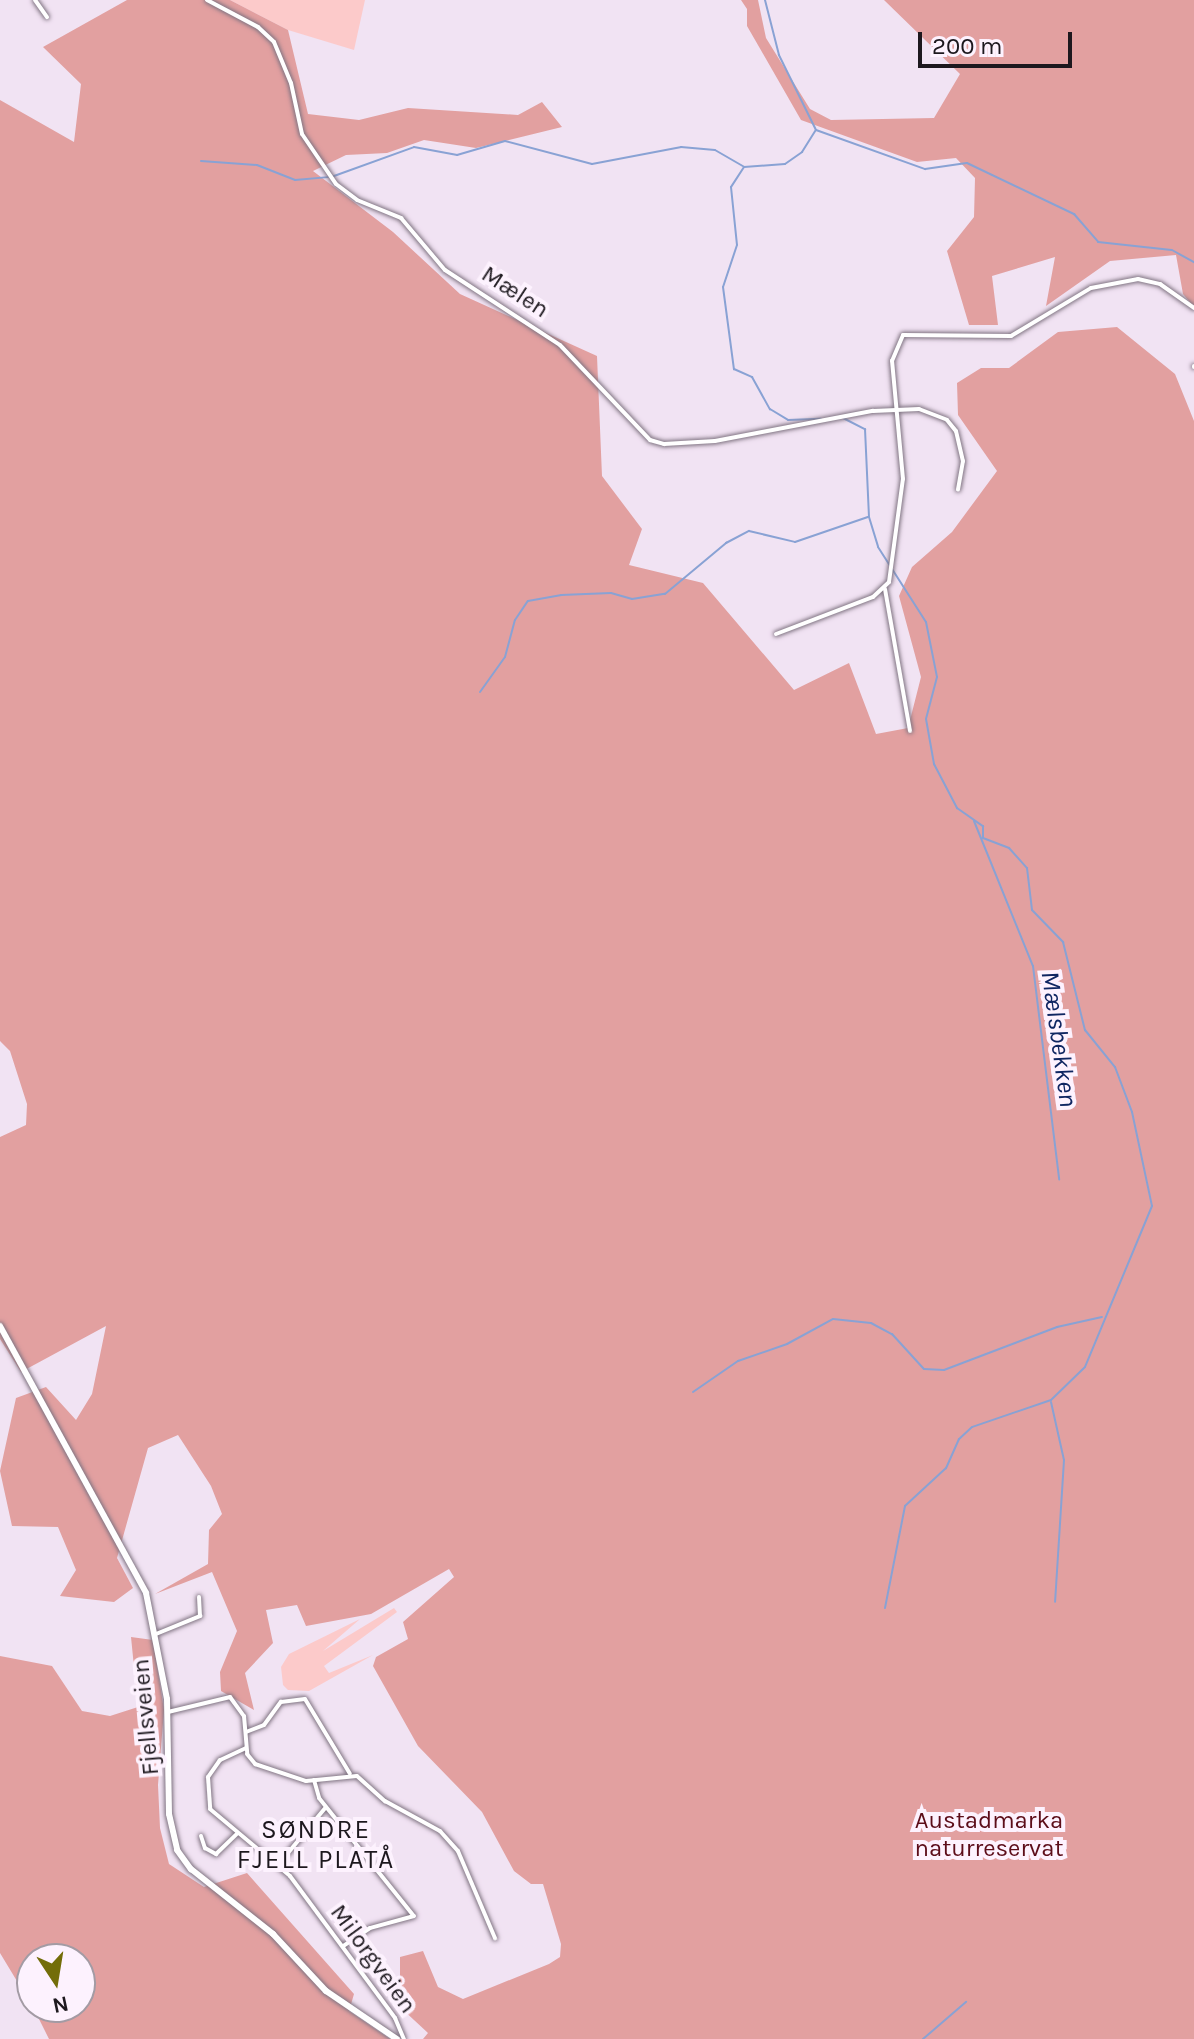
<!DOCTYPE html>
<meta charset="utf-8">
<style>
body{margin:0}
#map{position:relative;width:1194px;height:2039px;overflow:hidden;background:#f1e3f3;font-family:Karla,sans-serif}
div>[style]{position:absolute}
.green>*{inset:0;background:#fccaca}
.forest>*{inset:0;background:#e2a0a0}
.stream>*{height:2px;margin:-1px;padding:0 1px;transform-origin:1px;border-radius:1px;background:#89a2d4}
.roads{filter:drop-shadow(0 0 2px #807482) drop-shadow(0 0 2px #807482)}
.street>*{height:4px;margin:-2px;padding:0 2px;transform-origin:2px;border-radius:2px;background:#fff}
.secondary>*{height:6px;margin:-3px;padding:0 3px;transform-origin:3px;border-radius:3px;background:#fff}
span{translate:-50% -50%;white-space:nowrap;text-align:center;line-height:1.15;-webkit-text-stroke:8px #fdf2fe;paint-order:stroke}
.street-label{font-size:24px;color:#1d181e}
.park-label{font-size:24px;color:#5c0d19}
.water-label{font-size:26px;color:#0f2662;font-style:italic}
.neighbourhood-label{font-size:26px;color:#1d181e;letter-spacing:2px}
.north{position:absolute;left:16px;top:1943px;width:80px;height:80px;box-sizing:border-box;background:#fdf2fe;border:2px solid #a39ba4;border-radius:50%;rotate:168deg;font-size:22px;font-weight:700;line-height:32px;text-align:center;color:#1d181e}
.north::after{content:'';display:block;margin:auto;width:28px;height:36px;background:#736d09;clip-path:polygon(50% 0,100% 100%,50% 72%,0 100%)}
.scale{position:absolute;left:918px;top:32px;width:154px;height:36px;box-sizing:border-box;border:4px solid #1d181e;border-top:0;padding-left:10px;font-size:24px;line-height:28px;white-space:nowrap;color:#1d181e;-webkit-text-stroke:6px #fdf2fe;paint-order:stroke}
</style>
<div id="map">
<div class="green">
<div style="clip-path:polygon(230px 0,365px 0,354px 50px,288px 30px)"></div>
<div style="clip-path:polygon(394px 1608px,397px 1612px,324px 1666px,329px 1673px,373px 1655px,309px 1691px,288px 1690px,283px 1685px,281px 1667px,289px 1654px,360px 1619px,323px 1651px)"></div>
</div>
<div class="forest">
<div style="clip-path:polygon(127px 0,230px 0,288px 30px,308px 114px,359px 120px,408px 108px,518px 115px,542px 102px,562px 127px,476px 148px,424px 140px,387px 153px,346px 155px,313px 171px,393px 232px,460px 294px,597px 356px,602px 476px,642px 529px,629px 565px,703px 583px,794px 690px,849px 663px,876px 734px,908px 728px,921px 677px,899px 596px,912px 567px,952px 532px,997px 471px,958px 415px,957px 383px,981px 368px,1009px 368px,1058px 332px,1117px 327px,1175px 374px,1194px 421px,1194px 2039px,423px 2039px,428px 2033px,400px 2007px,400px 1957px,423px 1951px,438px 1987px,463px 1999px,549px 1964px,560px 1957px,561px 1944px,543px 1884px,531px 1884px,514px 1871px,482px 1812px,418px 1746px,373px 1666px,376px 1657px,408px 1639px,403px 1622px,454px 1577px,449px 1569px,371px 1614px,306px 1626px,297px 1605px,266px 1610px,273px 1643px,245px 1673px,254px 1710px,221px 1691px,220px 1672px,237px 1631px,212px 1572px,155px 1594px,208px 1564px,209px 1530px,222px 1514px,211px 1486px,178px 1435px,148px 1448px,117px 1558px,133px 1588px,114px 1602px,60px 1596px,76px 1570px,58px 1527px,12px 1526px,0 1471px,16px 1398px,46px 1387px,76px 1420px,92px 1394px,106px 1326px,21px 1372px,0 1339px,0 1137px,26px 1125px,27px 1104px,10px 1051px,0 1041px,0 100px,74px 142px,81px 84px,43px 47px)"></div>
<div style="clip-path:polygon(741px 0,758px 0,766px 38px,810px 109px,831px 120px,934px 118px,960px 74px,884px 0,1194px 0,1194px 307px,1183px 294px,1176px 255px,1110px 261px,1046px 306px,1055px 257px,992px 276px,998px 325px,969px 325px,947px 251px,974px 217px,975px 178px,956px 158px,917px 162px,801px 120px,747px 26px,747px 9px)"></div>
<div style="clip-path:polygon(131px 1637px,153px 1640px,164px 1710px,158px 1785px,160px 1828px,169px 1864px,204px 1887px,247px 1873px,354px 1994px,349px 2011px,390px 2039px,49px 2039px,33px 2007px,80px 2007px,80px 1959px,32px 1959px,32px 2006px,0 1953px,0 1656px,52px 1666px,82px 1711px,110px 1716px,138px 1707px)"></div>
</div>
<div class="stream">
<div style="left:816px;top:130px;width:116px;rotate:19.7deg"></div>
<div style="left:925px;top:169px;width:42px;rotate:-8.1deg"></div>
<div style="left:967px;top:163px;width:119px;rotate:25.5deg"></div>
<div style="left:1074px;top:214px;width:37px;rotate:49deg"></div>
<div style="left:1098px;top:242px;width:74px;rotate:6.2deg"></div>
<div style="left:1172px;top:250px;width:25px;rotate:29deg"></div>
<div style="left:201px;top:161px;width:56px;rotate:4.1deg"></div>
<div style="left:257px;top:165px;width:41px;rotate:21.5deg"></div>
<div style="left:295px;top:180px;width:33px;rotate:-5deg"></div>
<div style="left:744px;top:167px;width:24px;rotate:123deg"></div>
<div style="left:731px;top:187px;width:58px;rotate:84.1deg"></div>
<div style="left:737px;top:245px;width:44px;rotate:108.4deg"></div>
<div style="left:723px;top:287px;width:83px;rotate:82.4deg"></div>
<div style="left:734px;top:369px;width:20px;rotate:24deg"></div>
<div style="left:752px;top:377px;width:37px;rotate:61deg"></div>
<div style="left:770px;top:409px;width:21px;rotate:31deg"></div>
<div style="left:788px;top:420px;width:33px;rotate:-2deg"></div>
<div style="left:334px;top:176px;width:85px;rotate:-19.9deg"></div>
<div style="left:414px;top:147px;width:44px;rotate:10.5deg"></div>
<div style="left:457px;top:155px;width:50px;rotate:-16.3deg"></div>
<div style="left:505px;top:141px;width:90px;rotate:14.8deg"></div>
<div style="left:592px;top:164px;width:91px;rotate:-10.8deg"></div>
<div style="left:681px;top:147px;width:34px;rotate:5deg"></div>
<div style="left:715px;top:150px;width:34px;rotate:30deg"></div>
<div style="left:744px;top:167px;width:41px;rotate:-4.2deg"></div>
<div style="left:785px;top:164px;width:21px;rotate:-35deg"></div>
<div style="left:802px;top:152px;width:26px;rotate:-58deg"></div>
<div style="left:816px;top:130px;width:84px;rotate:-116.3deg"></div>
<div style="left:779px;top:55px;width:57px;rotate:-104.3deg"></div>
<div style="left:843px;top:418px;width:25px;rotate:27deg"></div>
<div style="left:865px;top:429px;width:88px;rotate:87.4deg"></div>
<div style="left:869px;top:517px;width:31px;rotate:73deg"></div>
<div style="left:878px;top:547px;width:89px;rotate:57.4deg"></div>
<div style="left:926px;top:622px;width:56px;rotate:78.7deg"></div>
<div style="left:937px;top:677px;width:43px;rotate:104.7deg"></div>
<div style="left:926px;top:719px;width:46px;rotate:79.9deg"></div>
<div style="left:934px;top:764px;width:50px;rotate:62.4deg"></div>
<div style="left:957px;top:808px;width:32px;rotate:35deg"></div>
<div style="left:983px;top:826px;width:12px;rotate:90deg"></div>
<div style="left:983px;top:838px;width:28px;rotate:21deg"></div>
<div style="left:1009px;top:848px;width:27px;rotate:48deg"></div>
<div style="left:1027px;top:868px;width:42px;rotate:83.2deg"></div>
<div style="left:1032px;top:910px;width:45px;rotate:45.9deg"></div>
<div style="left:1063px;top:942px;width:91px;rotate:76deg"></div>
<div style="left:1085px;top:1030px;width:48px;rotate:51deg"></div>
<div style="left:1115px;top:1067px;width:48px;rotate:69.3deg"></div>
<div style="left:1132px;top:1112px;width:96px;rotate:78deg"></div>
<div style="left:1152px;top:1206px;width:174px;rotate:112.6deg"></div>
<div style="left:1085px;top:1367px;width:47px;rotate:135.9deg"></div>
<div style="left:1051px;top:1400px;width:83px;rotate:161.1deg"></div>
<div style="left:972px;top:1427px;width:18px;rotate:137deg"></div>
<div style="left:959px;top:1439px;width:32px;rotate:114deg"></div>
<div style="left:946px;top:1468px;width:56px;rotate:137.2deg"></div>
<div style="left:905px;top:1506px;width:104px;rotate:101.1deg"></div>
<div style="left:480px;top:692px;width:43px;rotate:-54.5deg"></div>
<div style="left:505px;top:657px;width:38px;rotate:-75deg"></div>
<div style="left:515px;top:620px;width:23px;rotate:-56deg"></div>
<div style="left:528px;top:601px;width:34px;rotate:-10deg"></div>
<div style="left:561px;top:595px;width:50px;rotate:-2.3deg"></div>
<div style="left:611px;top:593px;width:22px;rotate:16deg"></div>
<div style="left:632px;top:599px;width:33px;rotate:-9deg"></div>
<div style="left:665px;top:594px;width:80px;rotate:-39.9deg"></div>
<div style="left:726px;top:543px;width:26px;rotate:-28deg"></div>
<div style="left:749px;top:531px;width:47px;rotate:13.4deg"></div>
<div style="left:795px;top:542px;width:77px;rotate:-18.9deg"></div>
<div style="left:974px;top:821px;width:157px;rotate:67.9deg"></div>
<div style="left:1033px;top:966px;width:215px;rotate:83deg"></div>
<div style="left:693px;top:1392px;width:55px;rotate:-34.6deg"></div>
<div style="left:738px;top:1361px;width:52px;rotate:-19.1deg"></div>
<div style="left:787px;top:1344px;width:52px;rotate:-28.5deg"></div>
<div style="left:833px;top:1319px;width:38px;rotate:6deg"></div>
<div style="left:871px;top:1323px;width:24px;rotate:28deg"></div>
<div style="left:892px;top:1334px;width:47px;rotate:47.6deg"></div>
<div style="left:924px;top:1369px;width:20px;rotate:3deg"></div>
<div style="left:944px;top:1370px;width:121px;rotate:-20.8deg"></div>
<div style="left:1057px;top:1327px;width:46px;rotate:-12.5deg"></div>
<div style="left:1051px;top:1402px;width:59px;rotate:77.4deg"></div>
<div style="left:1064px;top:1460px;width:142px;rotate:93.6deg"></div>
<div style="left:923px;top:2039px;width:57px;rotate:-40.7deg"></div>
</div>
<div class="roads">
<div class="street">
<div style="left:35px;top:0;width:21px;rotate:55deg"></div>
<div style="left:207px;top:0;width:58px;rotate:27.9deg"></div>
<div style="left:258px;top:27px;width:22px;rotate:43deg"></div>
<div style="left:274px;top:42px;width:44px;rotate:67.5deg"></div>
<div style="left:291px;top:83px;width:52px;rotate:77.8deg"></div>
<div style="left:302px;top:134px;width:60px;rotate:55.8deg"></div>
<div style="left:336px;top:184px;width:26px;rotate:37deg"></div>
<div style="left:357px;top:200px;width:48px;rotate:22.2deg"></div>
<div style="left:401px;top:218px;width:68px;rotate:49.8deg"></div>
<div style="left:445px;top:270px;width:137px;rotate:33.1deg"></div>
<div style="left:560px;top:345px;width:131px;rotate:46.5deg"></div>
<div style="left:650px;top:440px;width:15px;rotate:16deg"></div>
<div style="left:664px;top:444px;width:51px;rotate:-3.4deg"></div>
<div style="left:715px;top:441px;width:161px;rotate:-10.8deg"></div>
<div style="left:873px;top:411px;width:46px;rotate:-2.5deg"></div>
<div style="left:919px;top:409px;width:30px;rotate:21deg"></div>
<div style="left:947px;top:420px;width:14px;rotate:51deg"></div>
<div style="left:956px;top:431px;width:31px;rotate:77deg"></div>
<div style="left:963px;top:461px;width:29px;rotate:100deg"></div>
<div style="left:1194px;top:367px;width:1px;rotate:-90deg"></div>
<div style="left:885px;top:589px;width:144px;rotate:80deg"></div>
<div style="left:776px;top:634px;width:104px;rotate:-20.9deg"></div>
<div style="left:873px;top:597px;width:22px;rotate:-43deg"></div>
<div style="left:889px;top:582px;width:104px;rotate:-82.3deg"></div>
<div style="left:903px;top:479px;width:119px;rotate:-95.3deg"></div>
<div style="left:892px;top:361px;width:28px;rotate:-67deg"></div>
<div style="left:903px;top:335px;width:108px;rotate:0.5deg"></div>
<div style="left:1011px;top:336px;width:93px;rotate:-31deg"></div>
<div style="left:1091px;top:288px;width:48px;rotate:-10.8deg"></div>
<div style="left:1138px;top:279px;width:23px;rotate:13deg"></div>
<div style="left:1160px;top:284px;width:42px;rotate:35.2deg"></div>
<div style="left:156px;top:1634px;width:48px;rotate:-22.2deg"></div>
<div style="left:200px;top:1616px;width:19px;rotate:-93deg"></div>
<div style="left:168px;top:1712px;width:64px;rotate:-13.6deg"></div>
<div style="left:230px;top:1697px;width:24px;rotate:54deg"></div>
<div style="left:244px;top:1716px;width:38px;rotate:85deg"></div>
<div style="left:247px;top:1754px;width:13px;rotate:51deg"></div>
<div style="left:255px;top:1764px;width:54px;rotate:18.4deg"></div>
<div style="left:306px;top:1781px;width:51px;rotate:-5.6deg"></div>
<div style="left:357px;top:1776px;width:38px;rotate:42deg"></div>
<div style="left:385px;top:1801px;width:63px;rotate:28.6deg"></div>
<div style="left:440px;top:1831px;width:27px;rotate:48deg"></div>
<div style="left:458px;top:1851px;width:95px;rotate:67deg"></div>
<div style="left:246px;top:1732px;width:19px;rotate:-21deg"></div>
<div style="left:264px;top:1725px;width:29px;rotate:-54deg"></div>
<div style="left:281px;top:1702px;width:24px;rotate:-7deg"></div>
<div style="left:305px;top:1699px;width:87px;rotate:59deg"></div>
<div style="left:246px;top:1748px;width:29px;rotate:155deg"></div>
<div style="left:220px;top:1760px;width:21px;rotate:125deg"></div>
<div style="left:208px;top:1777px;width:32px;rotate:86deg"></div>
<div style="left:210px;top:1809px;width:104px;rotate:39.9deg"></div>
<div style="left:290px;top:1876px;width:177px;rotate:53.5deg"></div>
<div style="left:395px;top:2018px;width:23px;rotate:67deg"></div>
<div style="left:314px;top:1780px;width:19px;rotate:74deg"></div>
<div style="left:319px;top:1798px;width:151px;rotate:51.2deg"></div>
<div style="left:414px;top:1916px;width:46px;rotate:164.7deg"></div>
<div style="left:370px;top:1928px;width:32px;rotate:146deg"></div>
<div style="left:201px;top:1836px;width:13px;rotate:72deg"></div>
<div style="left:205px;top:1848px;width:13px;rotate:29deg"></div>
<div style="left:216px;top:1854px;width:29px;rotate:-44deg"></div>
<div style="left:278px;top:1865px;width:75px;rotate:-50.4deg"></div>
</div>
<div class="secondary">
<div style="left:0;top:1326px;width:304px;rotate:61.3deg"></div>
<div style="left:146px;top:1593px;width:108px;rotate:78.8deg"></div>
<div style="left:167px;top:1699px;width:115px;rotate:89deg"></div>
<div style="left:169px;top:1814px;width:37px;rotate:77deg"></div>
<div style="left:177px;top:1850px;width:24px;rotate:54deg"></div>
<div style="left:191px;top:1869px;width:105px;rotate:38.4deg"></div>
<div style="left:273px;top:1934px;width:78px;rotate:47.1deg"></div>
<div style="left:326px;top:1991px;width:86px;rotate:34.1deg"></div>
</div>
</div>
<div class="street-label">
<span style="left:515px;top:292px;rotate:33deg">Mælen</span>
<span style="left:146px;top:1717px;rotate:-95deg">Fjellsveien</span>
<span style="left:373px;top:1959px;rotate:54deg">Milorgveien</span>
</div>
<div class="park-label">
<span style="left:989px;top:1835px">Austadmarka<br>naturreservat</span>
</div>
<div class="water-label">
<span style="left:1059px;top:1039px;rotate:82deg">Mælsbekken</span>
</div>
<div class="neighbourhood-label">
<span style="left:316px;top:1845px">SØNDRE<br>FJELL PLATÅ</span>
</div>
<div class="north">N</div>
<div class="scale">200 m</div>
</div>
